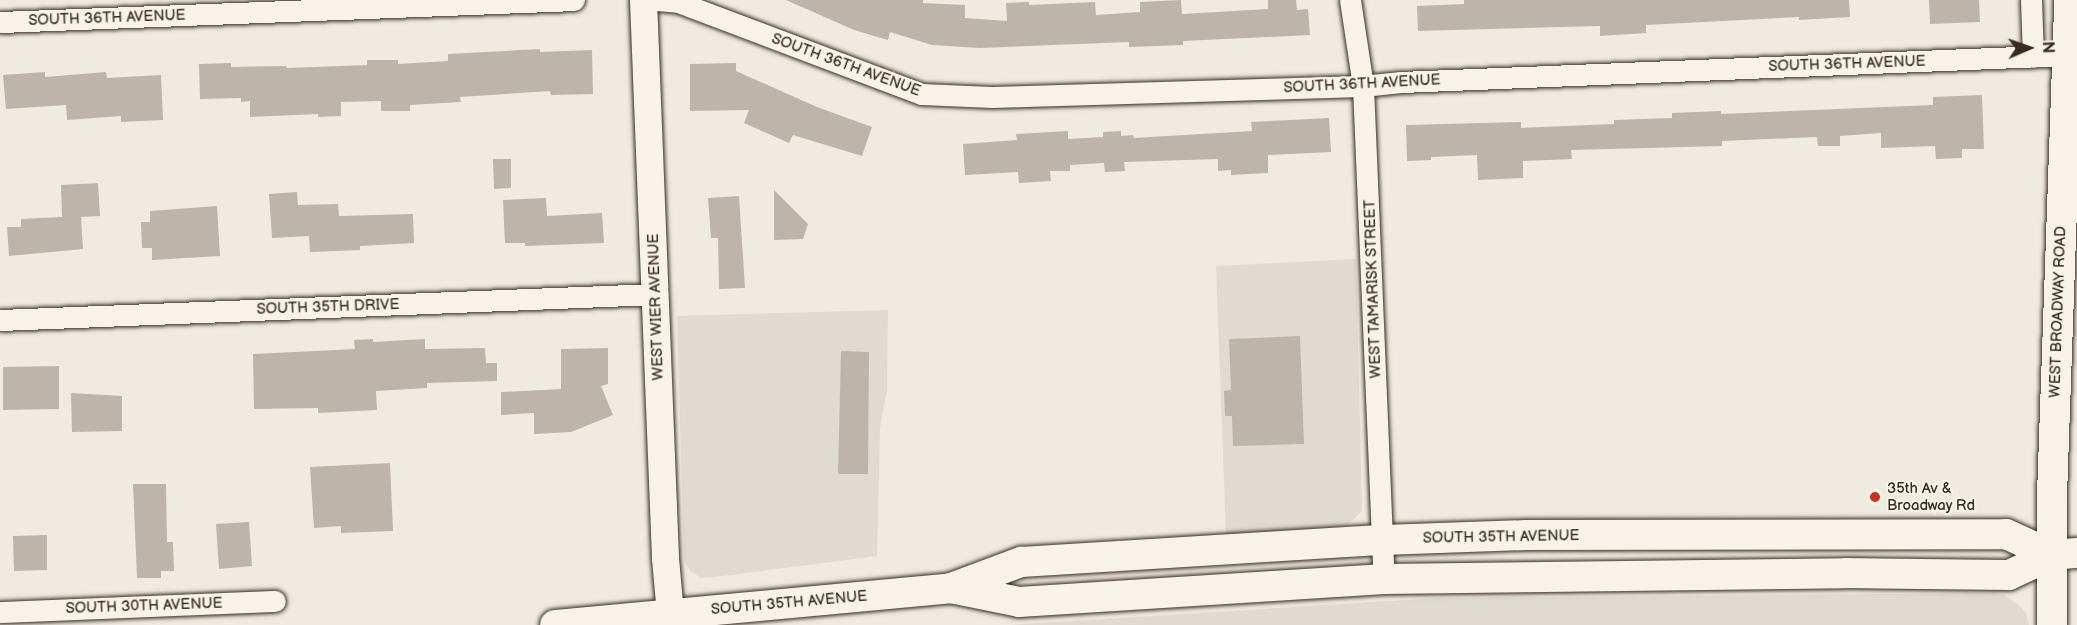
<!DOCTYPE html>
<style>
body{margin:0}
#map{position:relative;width:2077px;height:625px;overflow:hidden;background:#efebe0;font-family:"Balsamiq Sans",sans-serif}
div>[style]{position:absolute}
.built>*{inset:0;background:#e0dbd0}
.building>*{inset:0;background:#bdb5aa}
.roads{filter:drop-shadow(0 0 2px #3b2a1e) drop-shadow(0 0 2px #3b2a1e)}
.minor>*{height:21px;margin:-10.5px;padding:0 10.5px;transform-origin:10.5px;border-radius:10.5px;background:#f7f3e8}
.tertiary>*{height:27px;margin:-13.5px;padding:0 13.5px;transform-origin:13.5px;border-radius:13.5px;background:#f7f3e8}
.secondary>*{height:30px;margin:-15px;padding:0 15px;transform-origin:15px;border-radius:15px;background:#f7f3e8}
.dots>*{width:16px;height:16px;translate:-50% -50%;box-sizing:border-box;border:3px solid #f7f3e8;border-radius:50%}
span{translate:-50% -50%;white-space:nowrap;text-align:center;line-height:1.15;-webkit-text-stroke:4.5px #f7f3e8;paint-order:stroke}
.street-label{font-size:15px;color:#3b2a1e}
.poi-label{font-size:15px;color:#3b2a1e}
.left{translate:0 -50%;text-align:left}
.north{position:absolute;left:1999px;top:18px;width:60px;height:60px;-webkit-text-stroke:4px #f7f3e8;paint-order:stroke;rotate:88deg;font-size:16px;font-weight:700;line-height:24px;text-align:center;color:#3b2a1e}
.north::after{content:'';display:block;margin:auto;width:21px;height:27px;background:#3b2a1e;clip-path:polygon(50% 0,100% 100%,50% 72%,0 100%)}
</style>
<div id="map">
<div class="built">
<div style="clip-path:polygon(1356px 259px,1362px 511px,1346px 526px,1226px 534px,1216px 266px)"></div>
<div style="clip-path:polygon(888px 310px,887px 389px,880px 428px,877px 556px,715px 577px,701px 578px,690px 571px,684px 560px,677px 316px)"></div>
<div style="clip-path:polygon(1995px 593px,2004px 595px,2019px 605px,2026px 613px,2029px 625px,1010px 625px,1437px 598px)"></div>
</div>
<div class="building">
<div style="clip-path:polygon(786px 0,923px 0,923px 3px,965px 5px,965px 18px,1007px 21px,1006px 3px,1029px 2px,1029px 5px,1095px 2px,1096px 15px,1140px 12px,1140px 2px,1181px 0,1182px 14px,1268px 9px,1268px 0,1296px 0,1297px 10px,1308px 9px,1310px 35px,1183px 41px,1183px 45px,1129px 47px,1129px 42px,979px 48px,932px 45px,890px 32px,888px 40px,854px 30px)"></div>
<div style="clip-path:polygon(1464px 0,1849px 0,1850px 17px,1799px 20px,1799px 17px,1646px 25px,1646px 33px,1600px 36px,1600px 26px,1418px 31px,1417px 6px,1464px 4px)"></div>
<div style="clip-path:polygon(1929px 0,1979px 0,1980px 22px,1930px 24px)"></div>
<div style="clip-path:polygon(540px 49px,540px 52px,592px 50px,593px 94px,551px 95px,550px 91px,460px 97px,461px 102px,410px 105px,410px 111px,381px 111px,381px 101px,341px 102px,341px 116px,318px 117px,318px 114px,250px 117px,250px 101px,241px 102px,241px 98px,200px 99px,199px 64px,231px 63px,231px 67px,286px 66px,287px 68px,367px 65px,367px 60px,398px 60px,398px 64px,448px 61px,448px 54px)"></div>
<div style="clip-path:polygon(736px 63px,736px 71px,817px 107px,872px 127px,862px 156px,793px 135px,789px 143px,744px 123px,749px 110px,690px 111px,690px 64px)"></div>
<div style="clip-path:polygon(45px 72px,45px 77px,106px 72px,107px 78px,161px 75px,163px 120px,121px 122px,121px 116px,67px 120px,66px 105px,6px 109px,3px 75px)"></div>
<div style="clip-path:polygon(1982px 95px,1984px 149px,1962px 149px,1962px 158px,1936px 159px,1935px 146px,1881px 148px,1881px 133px,1840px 136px,1840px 146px,1818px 146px,1817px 137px,1722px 141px,1722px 146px,1571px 150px,1572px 159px,1523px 161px,1523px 178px,1478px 180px,1477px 155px,1431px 157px,1431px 160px,1407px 161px,1406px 125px,1521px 122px,1521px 128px,1614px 124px,1614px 120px,1672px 118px,1672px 113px,1721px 111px,1721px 114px,1933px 105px,1933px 97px)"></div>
<div style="clip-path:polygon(1329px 118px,1331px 152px,1268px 155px,1268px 173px,1231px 175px,1231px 170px,1218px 171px,1218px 159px,1124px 162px,1125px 171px,1105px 172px,1104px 163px,1070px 165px,1070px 171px,1050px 171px,1051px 181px,1019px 183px,1018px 172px,965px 175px,963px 144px,1017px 140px,1016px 134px,1068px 131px,1068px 139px,1103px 137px,1103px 132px,1121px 131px,1121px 136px,1133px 135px,1134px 138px,1252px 131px,1251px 122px)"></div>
<div style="clip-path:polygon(493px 159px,511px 159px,511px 188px,494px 189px)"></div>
<div style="clip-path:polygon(98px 183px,100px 216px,81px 217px,83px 249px,9px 256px,7px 227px,21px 227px,21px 219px,62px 217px,61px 185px)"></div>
<div style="clip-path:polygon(774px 190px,808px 224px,803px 239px,774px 240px)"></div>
<div style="clip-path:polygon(297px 192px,298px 205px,338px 204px,339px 216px,413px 214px,414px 243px,360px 246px,360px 250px,310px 252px,309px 236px,272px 238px,269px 194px)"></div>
<div style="clip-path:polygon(739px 196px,745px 288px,719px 289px,718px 238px,711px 238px,708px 198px)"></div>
<div style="clip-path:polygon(546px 198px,547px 216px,602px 213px,604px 243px,525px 246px,525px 243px,505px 243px,503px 200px)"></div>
<div style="clip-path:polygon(217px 206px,220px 256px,152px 260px,152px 248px,142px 248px,141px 222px,150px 222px,150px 211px)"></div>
<div style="clip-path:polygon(1300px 336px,1304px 444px,1233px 446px,1232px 416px,1225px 416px,1224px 391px,1231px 390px,1229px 339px)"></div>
<div style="clip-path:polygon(373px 339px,373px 342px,425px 339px,425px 349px,485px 348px,486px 363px,497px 363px,497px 381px,427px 383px,427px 388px,376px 391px,377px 410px,318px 413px,318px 408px,254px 409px,253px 354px,355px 349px,354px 340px)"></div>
<div style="clip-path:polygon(608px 348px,608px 384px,601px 386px,613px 415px,571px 432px,534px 434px,534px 413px,501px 415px,501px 392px,561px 389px,561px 349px)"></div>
<div style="clip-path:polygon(841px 351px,869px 352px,868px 474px,838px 474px)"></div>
<div style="clip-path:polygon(59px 366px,59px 409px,3px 410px,3px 367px)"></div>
<div style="clip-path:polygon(71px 393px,122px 396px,122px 431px,72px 432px)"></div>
<div style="clip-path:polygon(390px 463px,393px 531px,341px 533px,341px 526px,314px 528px,310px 467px)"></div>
<div style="clip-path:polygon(133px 484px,166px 484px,167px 542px,173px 542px,174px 571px,161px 571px,161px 578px,137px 578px)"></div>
<div style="clip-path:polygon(249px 522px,252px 566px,219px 569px,216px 524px)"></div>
<div style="clip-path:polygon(47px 535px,47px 570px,14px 571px,13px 536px)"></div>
</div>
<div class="roads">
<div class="minor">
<div style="left:657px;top:0;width:21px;rotate:5deg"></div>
<div style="left:678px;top:2px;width:260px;rotate:20.7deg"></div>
<div style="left:921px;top:94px;width:71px;rotate:2.4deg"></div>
<div style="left:992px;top:97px;width:371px;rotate:-1.7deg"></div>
<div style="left:1363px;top:86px;width:38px;rotate:-6deg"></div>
<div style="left:1401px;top:82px;width:668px;rotate:-2.32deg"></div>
<div style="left:1350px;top:0;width:87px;rotate:81.4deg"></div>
<div style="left:1363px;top:86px;width:493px;rotate:87.6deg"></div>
<div style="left:2031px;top:0;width:57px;rotate:88deg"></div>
<div style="left:0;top:22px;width:574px;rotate:-2.19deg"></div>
<div style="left:0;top:320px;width:656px;rotate:-2.27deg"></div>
<div style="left:0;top:612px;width:275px;rotate:-2.3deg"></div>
</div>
<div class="tertiary">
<div style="left:643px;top:0;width:558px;rotate:87.74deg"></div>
<div style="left:665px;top:558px;width:56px;rotate:84.9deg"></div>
</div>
<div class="secondary">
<div style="left:951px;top:588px;width:69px;rotate:11.6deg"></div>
<div style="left:1019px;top:602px;width:366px;rotate:-3.6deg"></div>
<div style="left:1384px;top:579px;width:462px;rotate:-0.7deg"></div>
<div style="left:1846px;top:573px;width:163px;rotate:0.7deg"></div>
<div style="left:2009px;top:575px;width:47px;rotate:-24.9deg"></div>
<div style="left:2052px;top:555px;width:25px;rotate:-5deg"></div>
<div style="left:555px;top:625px;width:398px;rotate:-5.3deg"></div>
<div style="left:951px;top:588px;width:75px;rotate:-20.4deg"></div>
<div style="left:1021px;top:562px;width:363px;rotate:-3.5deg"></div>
<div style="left:1383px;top:540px;width:144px;rotate:-2deg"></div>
<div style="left:1527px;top:535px;width:479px;rotate:-0.1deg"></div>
<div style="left:2006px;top:534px;width:51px;rotate:24.5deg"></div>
<div style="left:2052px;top:625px;width:130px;rotate:-90deg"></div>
<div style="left:2052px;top:495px;width:495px;rotate:-88deg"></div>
</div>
</div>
<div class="dots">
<div style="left:1875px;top:497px;background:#c8321e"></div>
</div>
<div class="street-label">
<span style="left:107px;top:18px;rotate:-2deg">SOUTH 36TH AVENUE</span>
<span style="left:1847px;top:64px;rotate:-2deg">SOUTH 36TH AVENUE</span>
<span style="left:846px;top:65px;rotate:20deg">SOUTH 36TH AVENUE</span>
<span style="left:1362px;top:84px;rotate:-3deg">SOUTH 36TH AVENUE</span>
<span style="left:1373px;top:289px;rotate:-92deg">WEST TAMARISK STREET</span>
<span style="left:328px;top:307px;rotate:-2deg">SOUTH 35TH DRIVE</span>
<span style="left:656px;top:307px;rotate:-92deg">WEST WIER AVENUE</span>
<span style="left:2058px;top:312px;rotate:-88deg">WEST BROADWAY ROAD</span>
<span style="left:1501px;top:537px;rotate:-1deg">SOUTH 35TH AVENUE</span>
<span style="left:789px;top:603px;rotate:-5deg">SOUTH 35TH AVENUE</span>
<span style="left:144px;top:606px;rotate:-2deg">SOUTH 30TH AVENUE</span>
</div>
<div class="poi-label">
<span class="left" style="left:1887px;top:497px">35th Av &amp;<br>Broadway Rd</span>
</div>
<div class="north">N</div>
</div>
